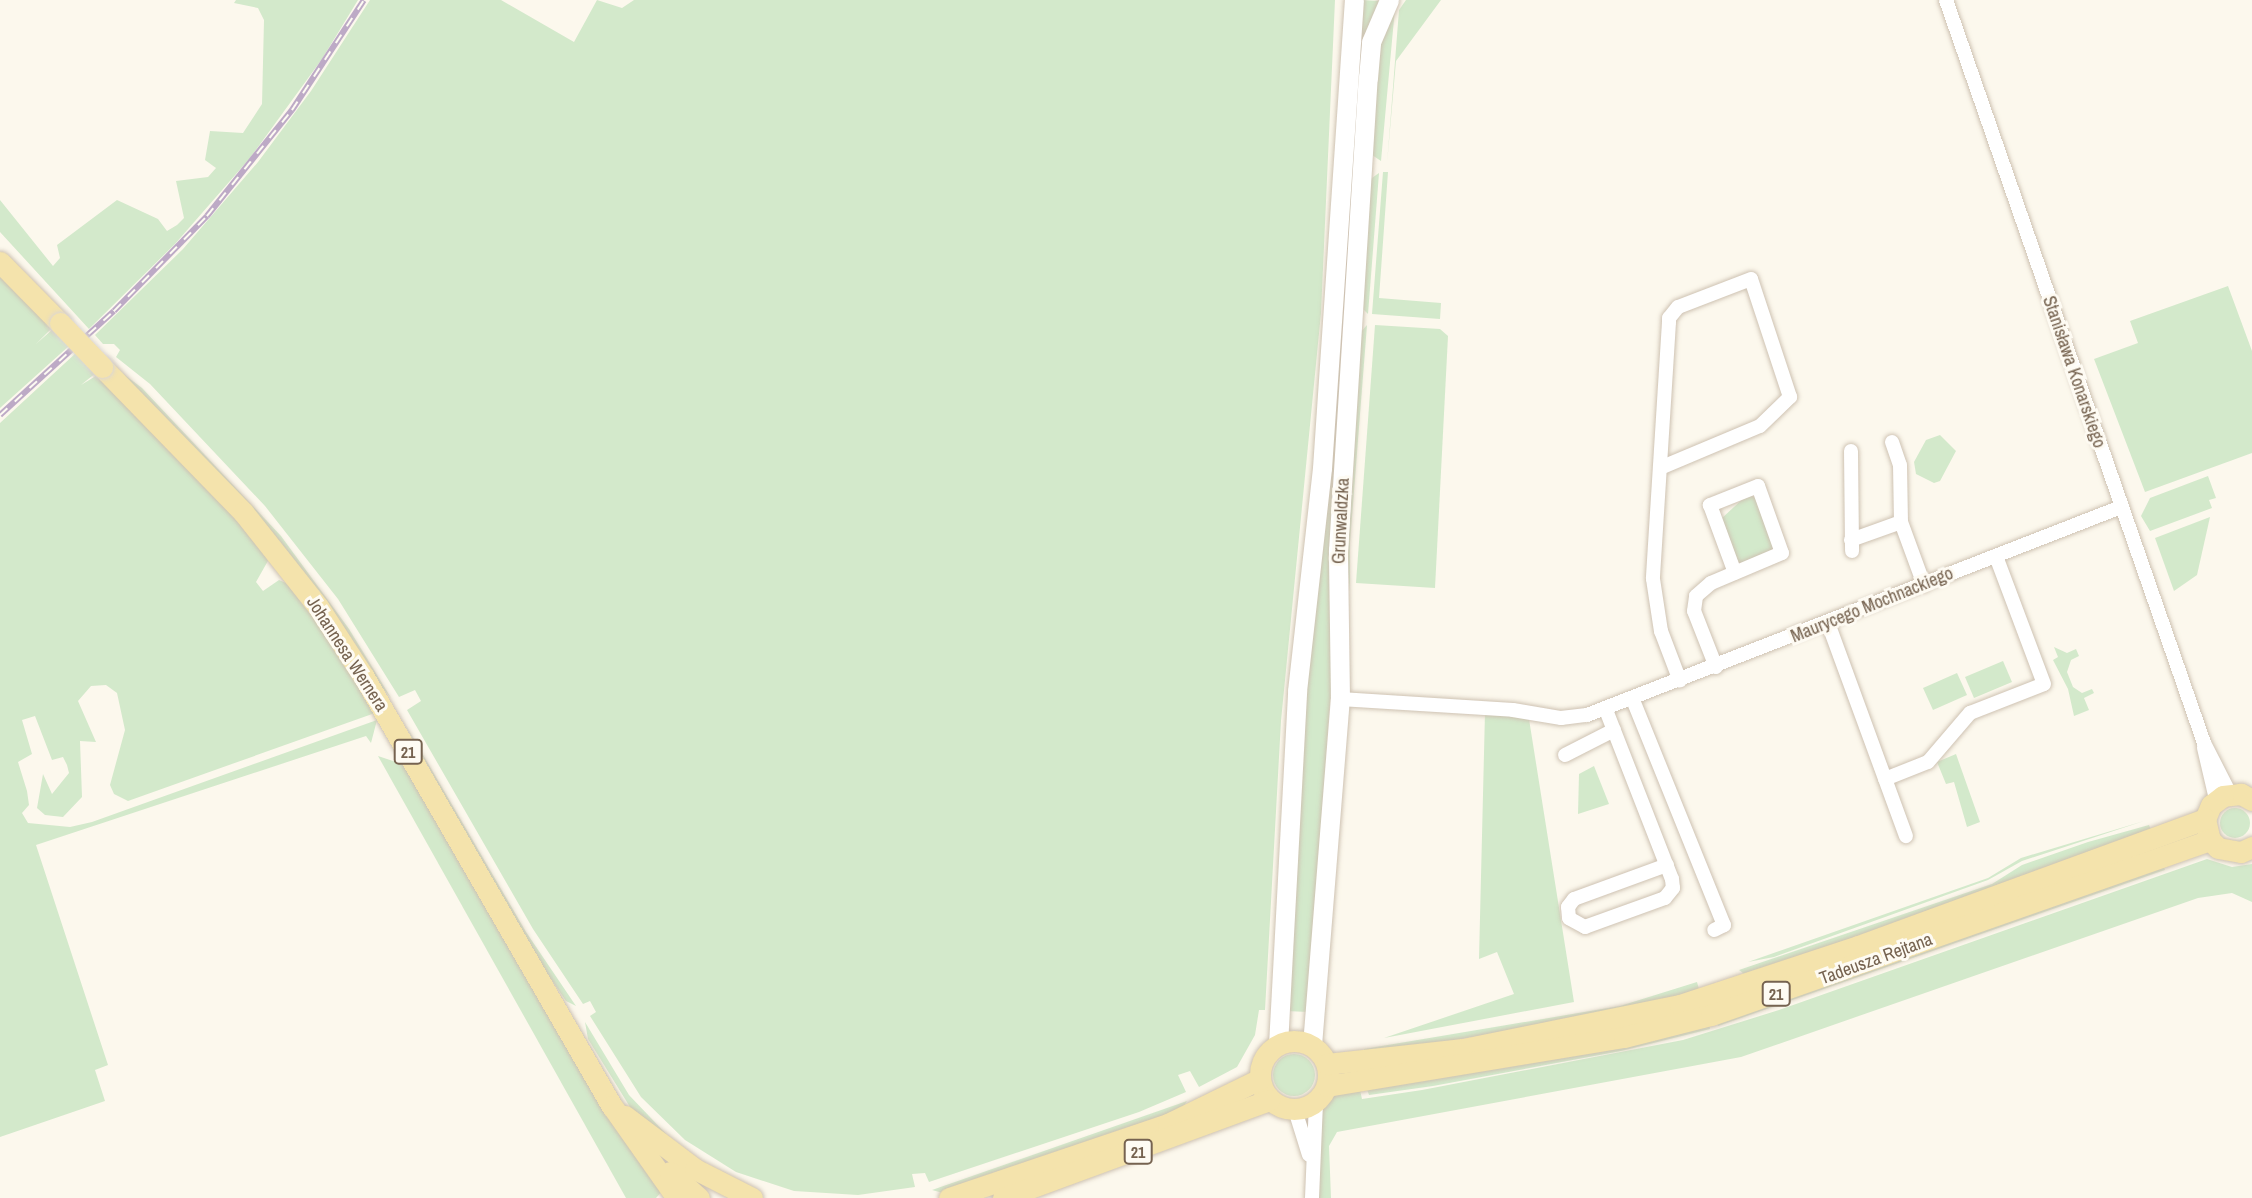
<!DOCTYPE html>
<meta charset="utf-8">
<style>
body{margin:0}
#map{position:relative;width:2252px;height:1198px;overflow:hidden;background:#fcf8ed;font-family:"Archivo Narrow",sans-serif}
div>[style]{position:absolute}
.green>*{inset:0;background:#d3e9cb}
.round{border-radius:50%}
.roads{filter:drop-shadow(0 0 2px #cec2b2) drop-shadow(0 0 2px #cec2b2)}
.street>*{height:14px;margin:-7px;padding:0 7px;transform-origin:7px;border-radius:7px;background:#fff}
.secondary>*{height:19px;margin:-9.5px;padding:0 9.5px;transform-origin:9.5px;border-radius:9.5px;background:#fff}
.primary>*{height:21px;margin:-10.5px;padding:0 10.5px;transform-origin:10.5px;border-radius:10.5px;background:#f4e3ac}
.primary>.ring{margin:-10.5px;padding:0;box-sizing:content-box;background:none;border:21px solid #f4e3ac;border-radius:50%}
.rail>*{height:6px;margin-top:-3px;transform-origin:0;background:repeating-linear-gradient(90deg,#fefbf3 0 10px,#bdaac6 0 20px);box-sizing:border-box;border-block:2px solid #bdaac6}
.bridges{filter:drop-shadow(0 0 2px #dbd6d2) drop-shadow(0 0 2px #dbd6d2)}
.primary-bridge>*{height:21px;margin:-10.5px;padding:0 10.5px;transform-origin:10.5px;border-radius:10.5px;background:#f4e3ac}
span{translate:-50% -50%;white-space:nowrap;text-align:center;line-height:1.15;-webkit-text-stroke:6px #fefbf3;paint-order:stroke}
.shield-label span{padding:2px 5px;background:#fefbf3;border:2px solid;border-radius:5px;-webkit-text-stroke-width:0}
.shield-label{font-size:16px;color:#766350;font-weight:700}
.street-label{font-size:18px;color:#766350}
</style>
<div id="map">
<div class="green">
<div style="clip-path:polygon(236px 0,358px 0,322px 59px,250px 158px,175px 244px,89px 329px,0 232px,0 200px,53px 266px,60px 258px,57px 245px,117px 200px,158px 219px,167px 231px,177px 225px,184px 218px,176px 181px,208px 177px,216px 168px,205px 160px,210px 131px,243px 133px,262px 104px,264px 20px,258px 8px,234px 3px)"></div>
<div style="clip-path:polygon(370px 0,501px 0,574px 42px,597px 0,622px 8px,634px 0,1335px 0,1321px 313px,1281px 721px,1265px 1010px,1259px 1010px,1255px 1035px,1237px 1067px,1199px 1087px,1190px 1071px,1178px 1075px,1186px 1092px,1139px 1112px,929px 1182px,925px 1173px,912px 1174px,915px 1187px,858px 1195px,794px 1191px,736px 1172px,685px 1140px,641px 1097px,590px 1016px,596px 1012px,590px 1001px,583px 1004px,533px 929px,407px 710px,421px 701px,415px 690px,399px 697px,338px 599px,265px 506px,150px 384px,116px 357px,120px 350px,114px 344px,103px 344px,95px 335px,183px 249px,258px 162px,311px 91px)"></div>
<div style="clip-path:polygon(1360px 0,1380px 1px,1308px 1012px,1286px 1011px,1300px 748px)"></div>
<div style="clip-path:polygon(1406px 0,1441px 0,1396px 61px,1387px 164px,1399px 10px)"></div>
<div style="clip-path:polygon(1395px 9px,1394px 19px,1381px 161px,1372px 155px,1379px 44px)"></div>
<div style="clip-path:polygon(1383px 172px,1388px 172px,1379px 298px,1441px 303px,1440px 319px,1372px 314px)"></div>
<div style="clip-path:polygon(1379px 173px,1368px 314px,1363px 309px,1369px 180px)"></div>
<div style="clip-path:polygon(0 273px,53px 327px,36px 344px,53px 329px,70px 345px,0 408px)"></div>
<div style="clip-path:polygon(2228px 286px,2252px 351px,2252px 453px,2145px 492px,2094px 359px,2138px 343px,2130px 321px)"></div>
<div style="clip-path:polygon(1367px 325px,1350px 542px,1350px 591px,1346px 553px,1360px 333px)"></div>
<div style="clip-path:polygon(1375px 325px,1440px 329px,1448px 336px,1435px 588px,1356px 583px)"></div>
<div style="clip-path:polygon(77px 352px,97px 372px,81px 385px,99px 374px,217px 495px,269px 559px,256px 582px,263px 591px,279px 580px,293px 586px,375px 713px,128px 801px,114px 794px,110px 785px,125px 730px,117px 693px,106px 685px,91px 686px,78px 701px,96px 742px,80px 741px,82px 797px,63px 817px,45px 815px,37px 808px,43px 774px,52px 794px,69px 773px,67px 765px,63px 757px,52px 760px,35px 716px,22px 720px,32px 754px,18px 762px,27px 791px,29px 805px,22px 813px,28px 823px,70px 827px,92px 822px,377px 720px,371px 743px,366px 736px,36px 845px,108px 1065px,95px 1070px,105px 1101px,0 1137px,0 423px)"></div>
<div style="clip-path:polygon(122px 373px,142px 388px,281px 536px,349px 629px,391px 698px)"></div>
<div style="clip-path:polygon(1940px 435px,1956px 451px,1940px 481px,1934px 483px,1916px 474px,1914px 462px,1926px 440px)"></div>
<div style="clip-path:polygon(2208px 476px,2216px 498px,2209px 500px,2212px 508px,2150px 531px,2141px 516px,2150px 498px)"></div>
<div style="clip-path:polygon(1748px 494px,1759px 500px,1775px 548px,1739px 567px,1721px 519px)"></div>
<div style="clip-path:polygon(2210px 517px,2197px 575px,2174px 591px,2155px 538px)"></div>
<div style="clip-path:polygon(2054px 647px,2067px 653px,2076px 649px,2079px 656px,2071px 660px,2067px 672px,2073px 687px,2082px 693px,2092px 689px,2094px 693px,2084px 698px,2089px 710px,2074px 716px,2068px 689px,2053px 660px,2058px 657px)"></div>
<div style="clip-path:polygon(2003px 661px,2012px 682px,1974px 698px,1965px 677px)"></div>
<div style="clip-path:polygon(1957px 673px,1967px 695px,1933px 710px,1923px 688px)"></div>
<div style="clip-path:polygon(1485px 712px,1529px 719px,1574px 1002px,1384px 1038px,1514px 994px,1497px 952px,1479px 959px)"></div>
<div style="clip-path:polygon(401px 717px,526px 932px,576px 1006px,566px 1001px,525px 941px)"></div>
<div style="clip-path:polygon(1956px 754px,1980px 822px,1967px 827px,1954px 782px,1946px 784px,1937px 762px)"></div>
<div style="clip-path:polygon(378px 756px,408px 766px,664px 1189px,656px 1198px,626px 1198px)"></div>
<div style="clip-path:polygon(1594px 766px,1609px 804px,1578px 814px,1579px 774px)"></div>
<div class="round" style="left:2220px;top:808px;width:30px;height:30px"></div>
<div style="clip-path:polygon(2144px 821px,2022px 861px,1988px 880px,1774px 957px,1748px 962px,1988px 878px,2021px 858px)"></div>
<div style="clip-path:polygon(2149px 825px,2152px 833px,1747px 976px,1739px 970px,1992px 884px,2022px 865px,2088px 842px)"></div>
<div style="clip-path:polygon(2207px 859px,2232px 867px,2252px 864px,2252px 902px,2232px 893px,2198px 898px,1741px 1057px,1337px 1132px,1329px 1146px,1331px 1198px,1319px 1198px,1321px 1111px,1333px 1095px,1360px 1090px,1362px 1099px,1422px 1090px,1683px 1040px,1779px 1010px)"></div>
<div style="clip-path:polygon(2163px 864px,2165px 870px,2156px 873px,1718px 1026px,1716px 1021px)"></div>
<div style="clip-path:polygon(1697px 982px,1700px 993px,1611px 1014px,1364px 1055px,1364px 1049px,1620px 1006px)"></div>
<div style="clip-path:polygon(585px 1022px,629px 1095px,669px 1137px,645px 1123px,630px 1107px,588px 1039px)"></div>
<div style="clip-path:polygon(1709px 1023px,1710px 1029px,1621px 1051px,1433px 1086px,1369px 1095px,1367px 1089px,1603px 1048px)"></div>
<div class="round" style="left:1273px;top:1054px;width:42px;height:42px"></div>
<div style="clip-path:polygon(1187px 1101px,1182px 1109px,943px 1193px,932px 1190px)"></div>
</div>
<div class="roads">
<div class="street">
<div style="left:1946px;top:0;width:787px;rotate:70.85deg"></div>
<div style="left:2204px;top:743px;width:57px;rotate:63deg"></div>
<div style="left:1892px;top:442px;width:24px;rotate:71deg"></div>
<div style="left:1900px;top:465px;width:57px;rotate:89deg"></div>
<div style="left:1901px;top:522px;width:67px;rotate:69.9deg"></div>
<div style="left:1851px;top:451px;width:100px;rotate:89.4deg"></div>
<div style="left:1660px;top:468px;width:108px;rotate:-22.8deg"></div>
<div style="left:1760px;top:426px;width:42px;rotate:-44deg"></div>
<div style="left:1790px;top:397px;width:124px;rotate:-108.3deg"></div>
<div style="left:1751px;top:279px;width:78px;rotate:159deg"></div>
<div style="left:1678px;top:307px;width:14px;rotate:129deg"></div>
<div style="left:1669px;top:318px;width:4px;rotate:90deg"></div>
<div style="left:1669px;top:322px;width:257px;rotate:93.6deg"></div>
<div style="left:1653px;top:579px;width:53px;rotate:81.3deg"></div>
<div style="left:1661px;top:631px;width:53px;rotate:69.2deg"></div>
<div style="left:1851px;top:540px;width:53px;rotate:-19.8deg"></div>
<div style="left:1828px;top:623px;width:227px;rotate:69.9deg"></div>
<div style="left:1716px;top:667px;width:60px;rotate:-111.4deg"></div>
<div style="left:1694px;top:611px;width:15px;rotate:-82deg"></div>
<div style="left:1696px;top:596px;width:20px;rotate:-41deg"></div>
<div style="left:1711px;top:583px;width:77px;rotate:-22.9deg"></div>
<div style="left:1782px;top:553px;width:71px;rotate:-109.7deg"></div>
<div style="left:1758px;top:486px;width:52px;rotate:158.4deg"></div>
<div style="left:1710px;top:505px;width:72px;rotate:69.8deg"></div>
<div style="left:1340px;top:699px;width:173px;rotate:3.6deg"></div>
<div style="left:1513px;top:710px;width:49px;rotate:9.5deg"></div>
<div style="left:1561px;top:718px;width:26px;rotate:-7deg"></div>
<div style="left:1587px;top:715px;width:573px;rotate:-21.28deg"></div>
<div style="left:1633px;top:700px;width:243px;rotate:68deg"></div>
<div style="left:1724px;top:925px;width:11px;rotate:153deg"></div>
<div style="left:1606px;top:710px;width:181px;rotate:68.7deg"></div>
<div style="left:1672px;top:879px;width:9px;rotate:84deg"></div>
<div style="left:1673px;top:888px;width:13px;rotate:129deg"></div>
<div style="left:1665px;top:898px;width:85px;rotate:160.1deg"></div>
<div style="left:1585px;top:927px;width:18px;rotate:-151deg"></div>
<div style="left:1569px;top:918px;width:11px;rotate:-95deg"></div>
<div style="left:1568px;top:907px;width:10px;rotate:-53deg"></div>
<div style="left:1574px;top:899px;width:99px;rotate:-20.1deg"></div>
<div style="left:2204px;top:748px;width:52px;rotate:76.8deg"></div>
<div style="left:1565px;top:755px;width:55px;rotate:-27deg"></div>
<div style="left:1885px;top:779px;width:46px;rotate:-21.6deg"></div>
<div style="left:1928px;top:762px;width:65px;rotate:-49.4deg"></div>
<div style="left:1970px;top:713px;width:79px;rotate:-21.4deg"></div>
<div style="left:2044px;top:684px;width:137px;rotate:-110.6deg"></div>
<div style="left:1295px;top:1110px;width:47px;rotate:72.7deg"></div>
<div style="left:1312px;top:1198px;width:96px;rotate:-87.6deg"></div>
</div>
<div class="secondary">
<div style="left:1278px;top:1045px;width:355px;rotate:-86.9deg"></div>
<div style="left:1297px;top:691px;width:224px;rotate:-83.6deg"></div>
<div style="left:1322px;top:468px;width:469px;rotate:-86.1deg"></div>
<div style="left:1312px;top:1045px;width:347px;rotate:-85.4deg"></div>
<div style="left:1340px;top:699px;width:149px;rotate:-90.8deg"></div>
<div style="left:1338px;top:550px;width:473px;rotate:-86.4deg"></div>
<div style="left:1368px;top:78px;width:36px;rotate:-85deg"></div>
<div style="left:1371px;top:42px;width:46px;rotate:-66.8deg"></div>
</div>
<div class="primary">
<div style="left:0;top:262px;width:86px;rotate:45.5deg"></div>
<div style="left:102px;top:367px;width:202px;rotate:45.8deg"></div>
<div style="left:243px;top:512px;width:122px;rotate:51.6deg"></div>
<div style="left:319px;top:608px;width:82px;rotate:56.9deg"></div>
<div style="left:364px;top:677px;width:496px;rotate:60deg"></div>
<div style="left:612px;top:1106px;width:113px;rotate:54.8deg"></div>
<div style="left:2252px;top:800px;width:13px;rotate:-151deg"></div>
<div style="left:2241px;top:794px;width:18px;rotate:174deg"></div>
<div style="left:2223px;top:796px;width:15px;rotate:143deg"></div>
<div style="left:2211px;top:805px;width:15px;rotate:113deg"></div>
<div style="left:2205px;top:819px;width:22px;rotate:77deg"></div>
<div style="left:2210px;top:840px;width:11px;rotate:45deg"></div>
<div style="left:2218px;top:848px;width:23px;rotate:10deg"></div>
<div style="left:2241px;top:852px;width:12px;rotate:-24deg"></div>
<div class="ring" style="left:1260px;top:1041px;width:47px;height:47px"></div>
<div style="left:1327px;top:1064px;width:137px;rotate:-6.3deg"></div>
<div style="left:1463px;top:1049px;width:221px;rotate:-11.5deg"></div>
<div style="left:1680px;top:1005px;width:188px;rotate:-18.3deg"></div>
<div style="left:1858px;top:946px;width:370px;rotate:-20.1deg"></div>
<div style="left:1327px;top:1086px;width:301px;rotate:-9.4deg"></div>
<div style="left:1624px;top:1037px;width:90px;rotate:-14.2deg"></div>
<div style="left:1711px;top:1015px;width:529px;rotate:-19.33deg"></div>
<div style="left:625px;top:1116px;width:88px;rotate:37.1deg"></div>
<div style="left:695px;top:1169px;width:64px;rotate:27deg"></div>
<div style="left:670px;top:1172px;width:39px;rotate:42deg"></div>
<div style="left:949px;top:1198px;width:231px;rotate:-18.7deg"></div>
<div style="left:1168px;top:1124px;width:102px;rotate:-26.1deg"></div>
<div style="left:1003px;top:1198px;width:284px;rotate:-20.2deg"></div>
</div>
</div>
<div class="rail">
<div style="left:0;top:415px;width:154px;rotate:-42.4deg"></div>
<div style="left:114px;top:311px;width:133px;rotate:-45.6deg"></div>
<div style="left:207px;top:216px;width:136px;rotate:-51.3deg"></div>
<div style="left:292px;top:110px;width:131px;rotate:-56.8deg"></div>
</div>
<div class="bridges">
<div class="primary-bridge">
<div style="left:60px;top:323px;width:61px;rotate:46.3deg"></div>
</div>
</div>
<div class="shield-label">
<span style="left:408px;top:752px">21</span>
<span style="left:1776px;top:994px">21</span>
<span style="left:1138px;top:1152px">21</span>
</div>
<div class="street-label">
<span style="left:2074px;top:372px;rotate:71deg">Stanisława Konarskiego</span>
<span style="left:1341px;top:521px;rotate:-87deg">Grunwaldzka</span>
<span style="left:1872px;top:605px;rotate:-22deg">Maurycego Mochnackiego</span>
<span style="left:347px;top:654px;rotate:57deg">Johannesa Wernera</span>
<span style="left:1876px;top:959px;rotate:-20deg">Tadeusza Rejtana</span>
</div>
</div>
